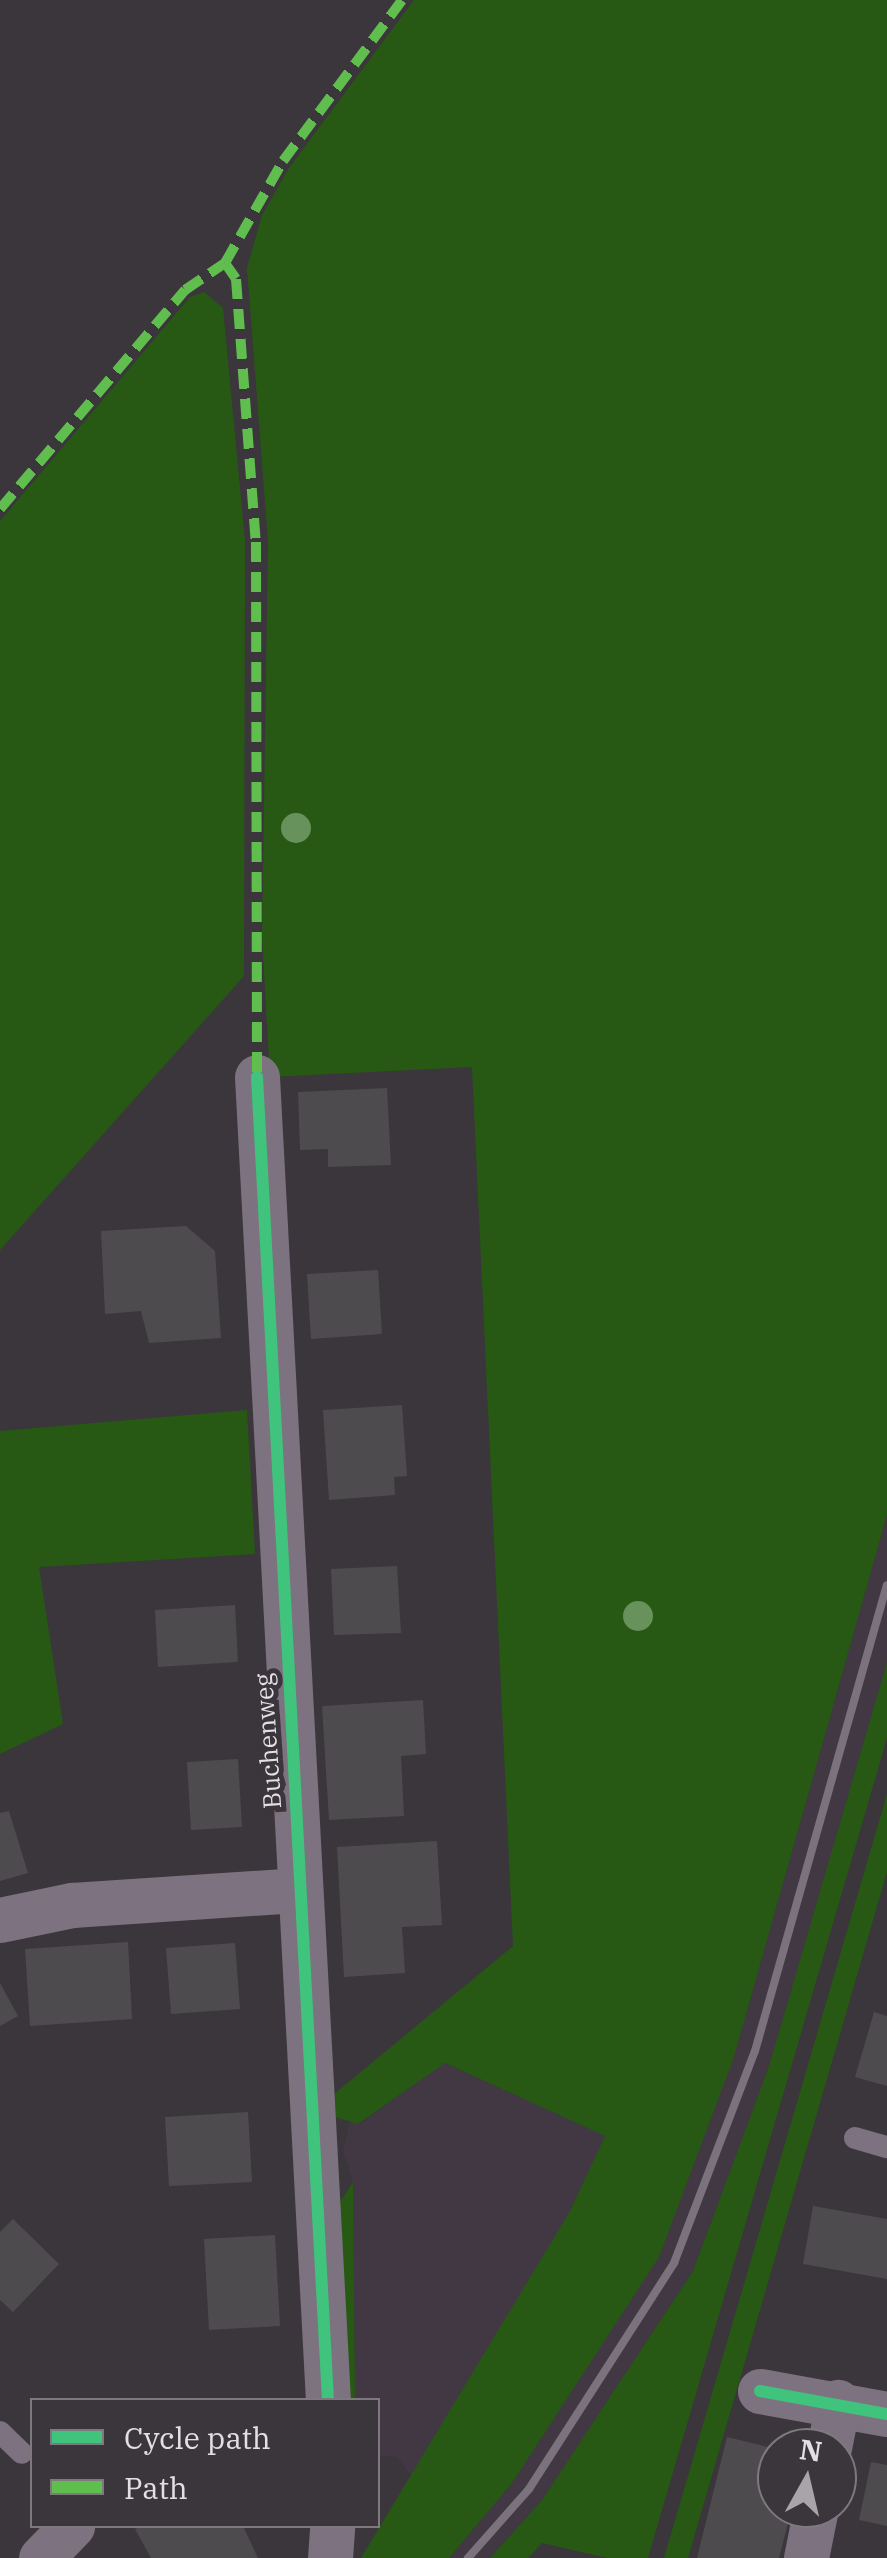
<!DOCTYPE html>
<style>
body{margin:0}
#map{position:relative;width:887px;height:2558px;overflow:hidden;background:#3a363b;font-family:"IBM Plex Serif",serif}
div>[style]{position:absolute}
.built>*{inset:0;background:#413844}
.green>*{inset:0;background:#275914}
.building>*{inset:0;background:#4e4b4f}
.service>*{height:22px;margin:-11px;padding:0 11px;transform-origin:11px;border-radius:11px;background:#7d7280}
.minor>*{height:45px;margin:-22.5px;padding:0 22.5px;transform-origin:22.5px;border-radius:22.5px;background:#7d7280}
.rail>*{height:8px;margin:-4px;padding:0 4px;transform-origin:4px;border-radius:4px;background:#7a727c}
.quiet>*{height:10px;margin-top:-5px;transform-origin:0;background:repeating-linear-gradient(90deg,#5fbe4e 0 20px,transparent 0 30px)}
.cycleway>*{height:12px;margin:-6px;padding:0 6px;transform-origin:6px;border-radius:6px;background:#40c37c}
.trees>*{width:30px;height:30px;margin:-15px;border-radius:50%;background:#68925b}
span{translate:-50% -50%;white-space:nowrap;text-align:center;line-height:1.15;-webkit-text-stroke:10px #3b353c;paint-order:stroke}
.street-label{font-size:25px;color:#e3dfe4}
.legend{position:absolute;left:30px;top:2398px;width:350px;height:130px;box-sizing:border-box;background:#3b353c;border:2px solid #7e797f;margin:0;padding:12px 18px;list-style:none;font-size:30px;color:#e3dfe4}
.legend li{display:flex;align-items:center;gap:20px;height:50px}
.legend b{width:50px;border:2px solid #7e797f}
.north{position:absolute;left:757px;top:2428px;width:100px;height:100px;box-sizing:border-box;background:#3b353c;border:2px solid #7e797f;border-radius:50%;rotate:8deg;font-size:28px;font-weight:700;line-height:40px;text-align:center;color:#e3dfe4}
.north::after{content:'';display:block;margin:auto;width:35px;height:45px;background:#a8a4a9;clip-path:polygon(50% 0,100% 100%,50% 72%,0 100%)}
</style>
<div id="map">
<div class="built">
<div style="clip-path:polygon(887px 1515px,887px 1662px,769px 2066px,693px 2271px,542px 2500px,490px 2558px,449px 2558px,512px 2483px,734px 2057px)"></div>
<div style="clip-path:polygon(444px 2063px,605px 2136px,570px 2211px,412px 2477px,397px 2457px,378px 2456px,378px 2400px,355px 2400px,353px 2182px,343px 2150px,350px 2121px,359px 2124px)"></div>
</div>
<div class="green">
<div style="clip-path:polygon(414px 0,887px 0,887px 1515px,734px 2057px,659px 2257px,512px 2483px,449px 2558px,361px 2558px,570px 2211px,605px 2136px,445px 2063px,358px 2124px,332px 2116px,333px 2095px,513px 1946px,472px 1067px,270px 1077px,262px 937px,268px 541px,247px 268px,262px 215px,289px 168px)"></div>
<div style="clip-path:polygon(204px 292px,223px 308px,245px 541px,244px 976px,0 1250px,0 521px,190px 297px)"></div>
<div style="clip-path:polygon(247px 1410px,255px 1554px,39px 1567px,63px 1724px,0 1754px,0 1431px)"></div>
<div style="clip-path:polygon(887px 1662px,887px 1738px,648px 2558px,607px 2558px,542px 2543px,528px 2558px,490px 2558px,542px 2500px,693px 2271px,769px 2066px)"></div>
<div style="clip-path:polygon(887px 1794px,887px 1872px,688px 2558px,664px 2558px)"></div>
<div style="clip-path:polygon(353px 2182px,355px 2400px,345px 2400px,336px 2208px)"></div>
</div>
<div class="building">
<div style="clip-path:polygon(387px 1088px,391px 1165px,328px 1167px,328px 1149px,300px 1150px,298px 1092px)"></div>
<div style="clip-path:polygon(186px 1226px,215px 1251px,221px 1338px,149px 1343px,141px 1311px,105px 1314px,101px 1231px)"></div>
<div style="clip-path:polygon(378px 1270px,382px 1334px,311px 1339px,307px 1274px)"></div>
<div style="clip-path:polygon(402px 1405px,407px 1476px,394px 1477px,395px 1495px,329px 1500px,323px 1410px)"></div>
<div style="clip-path:polygon(397px 1566px,401px 1633px,334px 1635px,331px 1569px)"></div>
<div style="clip-path:polygon(235px 1605px,238px 1662px,158px 1667px,155px 1610px)"></div>
<div style="clip-path:polygon(423px 1700px,426px 1754px,401px 1756px,404px 1816px,329px 1820px,322px 1706px)"></div>
<div style="clip-path:polygon(238px 1759px,242px 1827px,191px 1830px,187px 1762px)"></div>
<div style="clip-path:polygon(9px 1811px,28px 1873px,0 1881px,0 1813px)"></div>
<div style="clip-path:polygon(437px 1841px,442px 1925px,402px 1927px,405px 1973px,344px 1977px,337px 1847px)"></div>
<div style="clip-path:polygon(128px 1942px,132px 2019px,30px 2026px,25px 1949px)"></div>
<div style="clip-path:polygon(235px 1943px,240px 2009px,171px 2014px,166px 1948px)"></div>
<div style="clip-path:polygon(0 1983px,18px 2016px,0 2026px)"></div>
<div style="clip-path:polygon(874px 2012px,887px 2016px,887px 2086px,855px 2077px)"></div>
<div style="clip-path:polygon(248px 2112px,252px 2182px,169px 2186px,165px 2117px)"></div>
<div style="clip-path:polygon(813px 2206px,887px 2219px,887px 2279px,803px 2264px)"></div>
<div style="clip-path:polygon(13px 2219px,59px 2264px,13px 2312px,0 2300px,0 2232px)"></div>
<div style="clip-path:polygon(275px 2235px,280px 2326px,209px 2330px,204px 2239px)"></div>
<div style="clip-path:polygon(727px 2437px,777px 2449px,777px 2508px,792px 2508px,779px 2558px,697px 2558px)"></div>
<div style="clip-path:polygon(871px 2462px,887px 2465px,887px 2526px,859px 2520px)"></div>
<div style="clip-path:polygon(142px 2526px,243px 2526px,258px 2558px,151px 2558px,135px 2529px)"></div>
</div>
<div class="service">
<div style="left:855px;top:2138px;width:33px;rotate:16deg"></div>
<div style="left:0;top:2432px;width:30px;rotate:44deg"></div>
</div>
<div class="minor">
<div style="left:257px;top:1077px;width:1325px;rotate:86.93deg"></div>
<div style="left:0;top:1920px;width:74px;rotate:-11.8deg"></div>
<div style="left:72px;top:1905px;width:228px;rotate:-3.8deg"></div>
<div style="left:760px;top:2391px;width:129px;rotate:10.3deg"></div>
<div style="left:829px;top:2448px;width:47px;rotate:-78.9deg"></div>
<div style="left:41px;top:2558px;width:45px;rotate:-45.9deg"></div>
<div style="left:330px;top:2558px;width:32px;rotate:-86deg"></div>
<div style="left:806px;top:2558px;width:51px;rotate:-78.7deg"></div>
</div>
<div class="rail">
<div style="left:468px;top:2558px;width:92px;rotate:-48.5deg"></div>
<div style="left:529px;top:2489px;width:269px;rotate:-57.3deg"></div>
<div style="left:674px;top:2263px;width:227px;rotate:-69.1deg"></div>
<div style="left:755px;top:2051px;width:484px;rotate:-74.2deg"></div>
</div>
<div class="quiet">
<div style="left:225px;top:263px;width:19px;rotate:55deg"></div>
<div style="left:236px;top:279px;width:264px;rotate:85.7deg"></div>
<div style="left:256px;top:542px;width:535px;rotate:89.89deg"></div>
<div style="left:0;top:509px;width:287px;rotate:-49.8deg"></div>
<div style="left:185px;top:290px;width:48px;rotate:-34deg"></div>
<div style="left:225px;top:263px;width:117px;rotate:-60.4deg"></div>
<div style="left:283px;top:161px;width:200px;rotate:-53.5deg"></div>
</div>
<div class="cycleway">
<div style="left:257px;top:1077px;width:1325px;rotate:86.93deg"></div>
<div style="left:760px;top:2391px;width:129px;rotate:10.3deg"></div>
</div>
<div class="trees">
<div style="left:296px;top:828px"></div>
<div style="left:638px;top:1616px"></div>
</div>
<div class="street-label">
<span style="left:268px;top:1741px;rotate:-94deg">Buchenweg</span>
</div>
<ul class="legend">
<li><b style="height:12px;background:#40c37c"></b>Cycle path</li>
<li><b style="height:12px;background:#5fbe4e"></b>Path</li>
</ul>
<div class="north">N</div>
</div>
